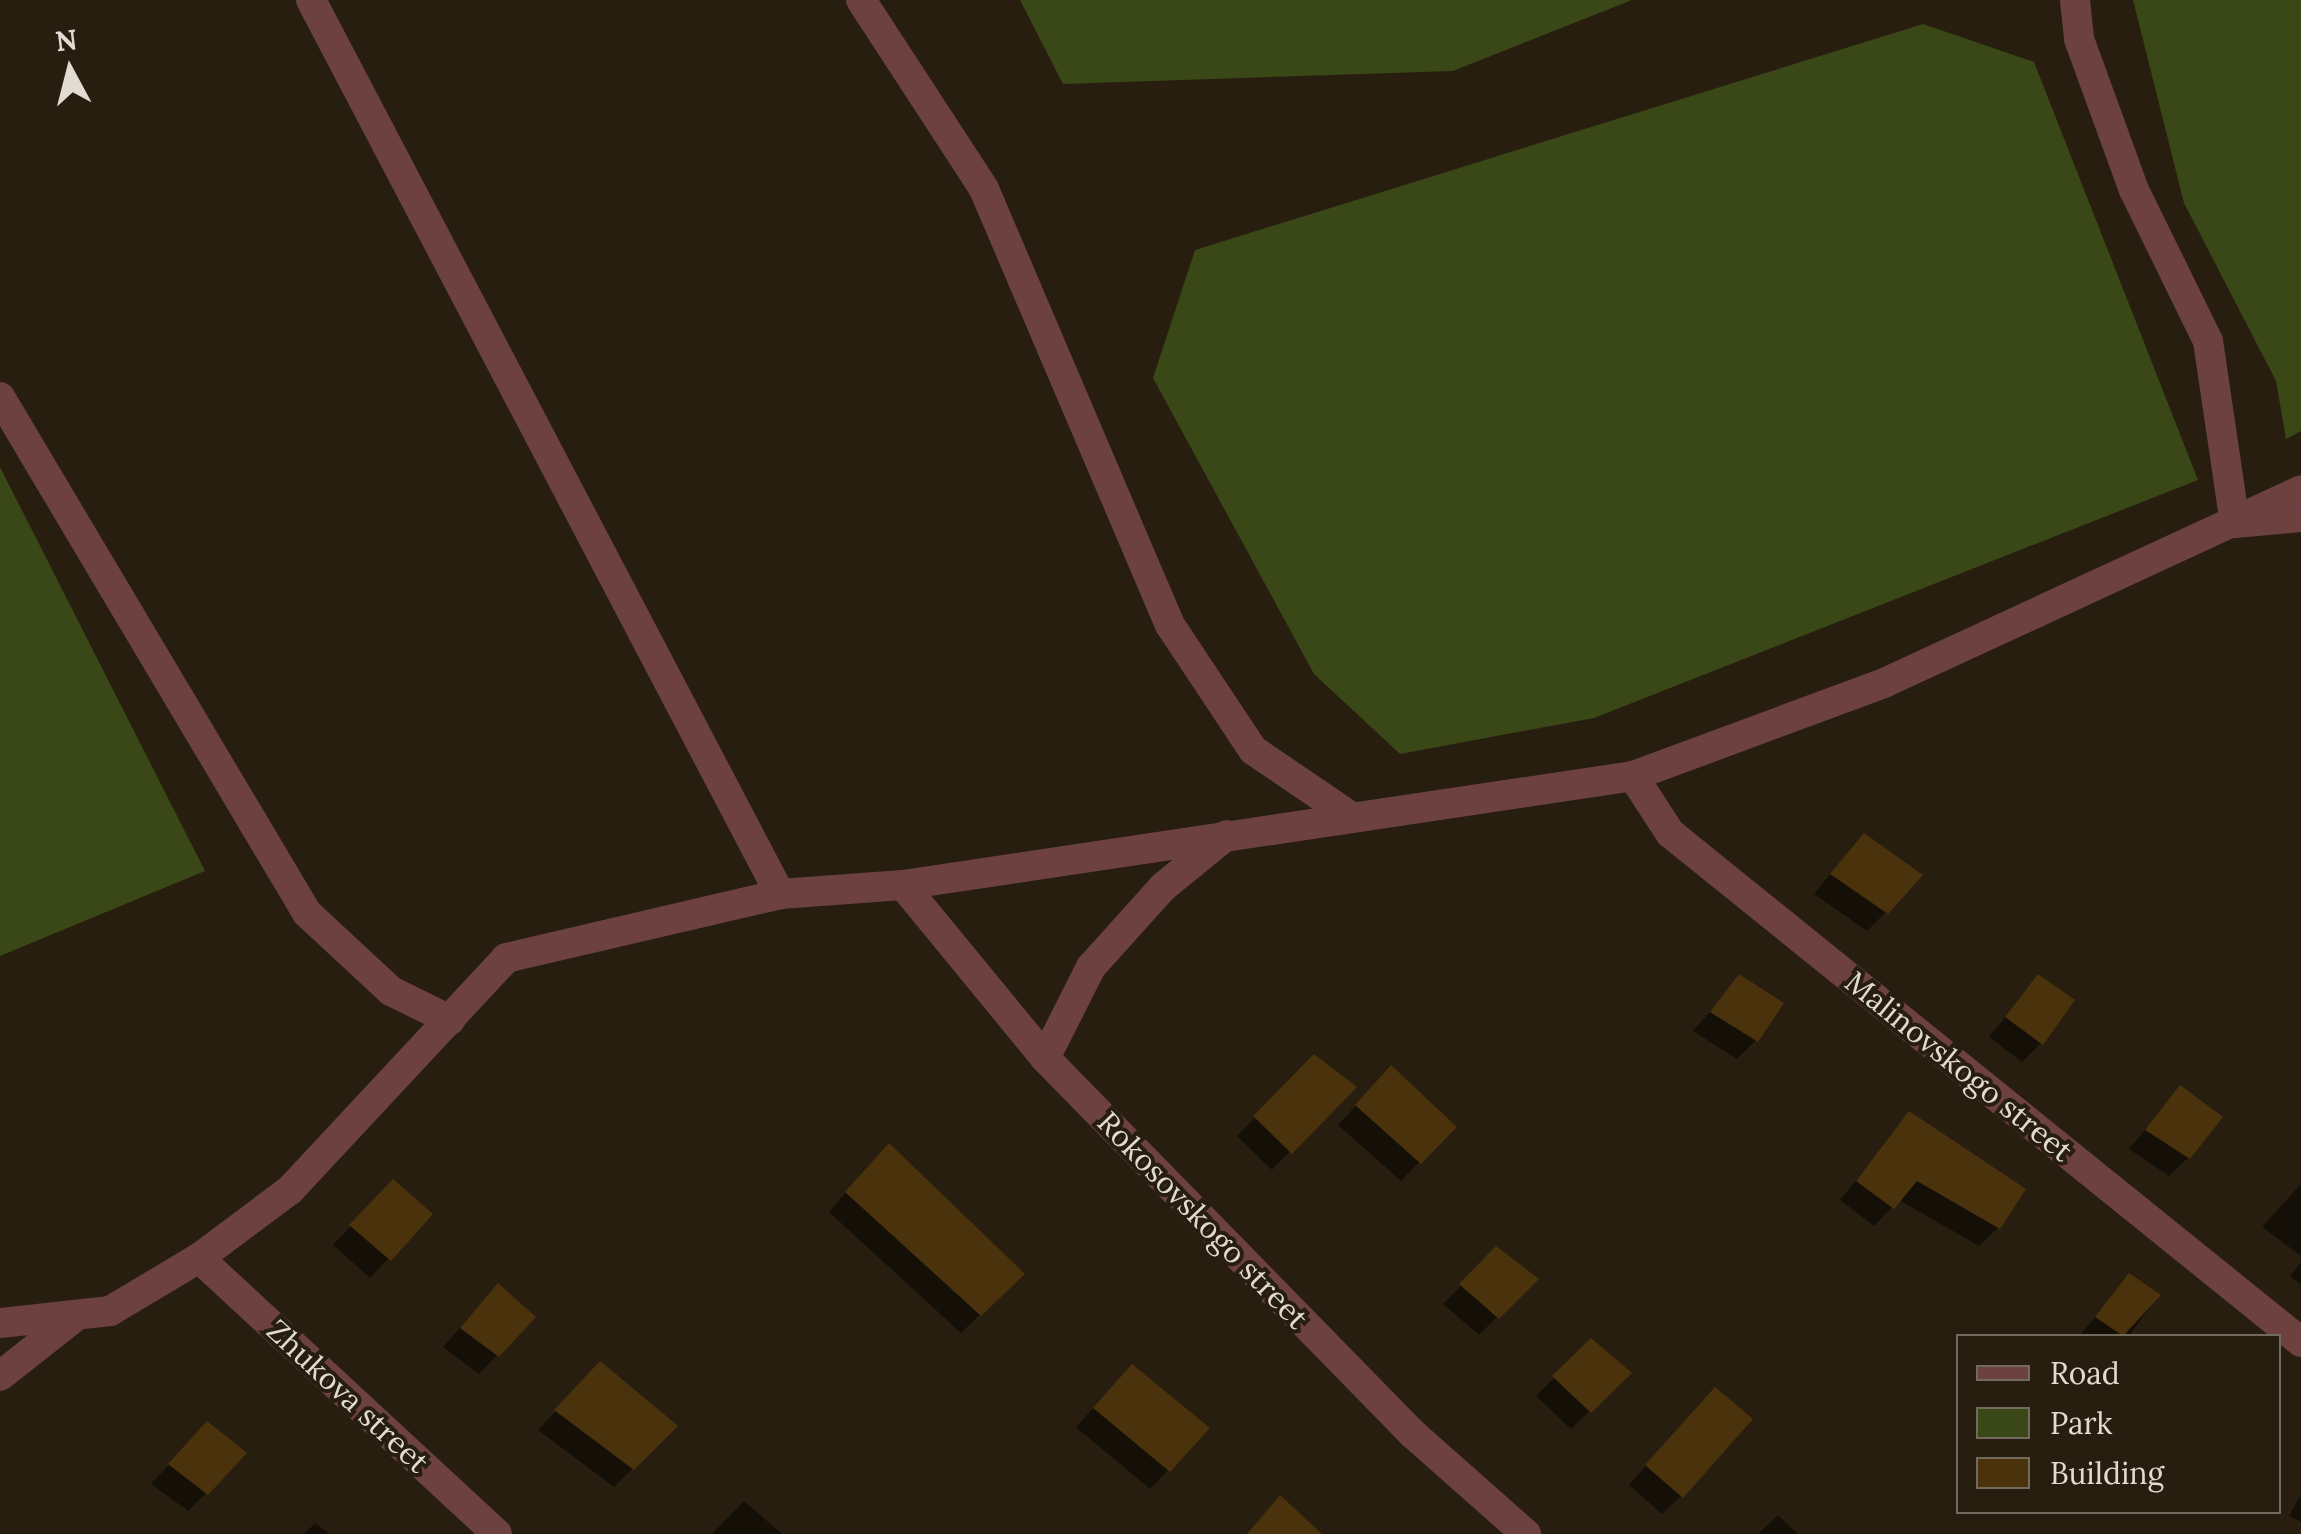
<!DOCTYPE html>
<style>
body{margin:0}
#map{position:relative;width:2301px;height:1534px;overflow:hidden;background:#271e0f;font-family:Lora,serif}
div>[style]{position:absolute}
.green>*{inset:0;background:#3a4717}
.shadow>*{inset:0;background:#0007}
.building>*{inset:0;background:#4a320d}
.minor>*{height:30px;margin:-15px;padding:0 15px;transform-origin:15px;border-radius:15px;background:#6d4140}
span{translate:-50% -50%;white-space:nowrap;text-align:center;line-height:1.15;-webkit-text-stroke:8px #271e0f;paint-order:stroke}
.street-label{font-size:30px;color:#e2dbd2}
.legend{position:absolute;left:1956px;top:1334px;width:325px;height:180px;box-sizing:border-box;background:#271e0f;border:2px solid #726a5d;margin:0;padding:12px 18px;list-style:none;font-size:30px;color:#e2dbd2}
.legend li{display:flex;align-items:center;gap:20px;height:50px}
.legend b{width:50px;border:2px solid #726a5d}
.north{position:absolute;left:20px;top:20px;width:100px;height:100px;-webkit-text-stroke:8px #271e0f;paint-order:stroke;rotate:353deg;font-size:28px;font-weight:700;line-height:40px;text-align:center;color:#e2dbd2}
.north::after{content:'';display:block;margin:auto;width:35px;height:45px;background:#e2dbd2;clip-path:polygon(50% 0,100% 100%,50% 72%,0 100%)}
</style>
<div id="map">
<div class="green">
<div style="clip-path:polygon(1020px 0,1632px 0,1453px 71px,1063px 84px)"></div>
<div style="clip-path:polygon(2133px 0,2301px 0,2301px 431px,2286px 439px,2276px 381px,2184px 203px)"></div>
<div style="clip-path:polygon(1923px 24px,2034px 62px,2198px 480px,1594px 718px,1400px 754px,1314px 674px,1153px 378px,1195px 250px)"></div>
<div style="clip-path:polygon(0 467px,205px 871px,0 956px)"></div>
</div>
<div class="shadow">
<div style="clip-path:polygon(1846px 855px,1886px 912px,1867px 931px,1814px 894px)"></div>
<div style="clip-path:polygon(2038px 977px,2041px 1043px,2022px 1062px,1989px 1037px)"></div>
<div style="clip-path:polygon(1740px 978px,1756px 1040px,1737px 1059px,1693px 1031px)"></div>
<div style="clip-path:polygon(1314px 1057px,1353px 1087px,1272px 1170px,1237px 1136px)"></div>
<div style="clip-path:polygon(1373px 1087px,1453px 1127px,1401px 1181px,1338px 1125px)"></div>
<div style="clip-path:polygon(2180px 1088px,2188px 1158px,2169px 1176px,2129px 1149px)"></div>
<div style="clip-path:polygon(1909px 1115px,1998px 1228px,1979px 1246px,1899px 1200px,1874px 1226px,1840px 1200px)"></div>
<div style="clip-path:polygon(870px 1165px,1021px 1274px,961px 1333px,829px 1212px)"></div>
<div style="clip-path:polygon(2301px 1184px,2301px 1256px,2262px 1227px)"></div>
<div style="clip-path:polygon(375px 1201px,430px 1215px,370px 1278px,333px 1245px)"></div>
<div style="clip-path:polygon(1497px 1250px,1535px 1279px,1479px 1335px,1443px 1304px)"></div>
<div style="clip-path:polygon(2301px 1262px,2301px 1285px,2290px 1276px)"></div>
<div style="clip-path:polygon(2130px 1276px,2158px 1296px,2129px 1336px,2079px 1336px)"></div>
<div style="clip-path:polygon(480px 1305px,497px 1355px,479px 1374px,443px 1347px)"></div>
<div style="clip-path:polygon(1591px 1341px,1628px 1373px,1571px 1429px,1536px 1396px)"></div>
<div style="clip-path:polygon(582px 1383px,675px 1426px,614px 1487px,538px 1430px)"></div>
<div style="clip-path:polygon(1113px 1386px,1168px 1470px,1150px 1489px,1076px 1427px)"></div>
<div style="clip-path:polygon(1696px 1409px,1681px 1496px,1662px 1514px,1629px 1485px)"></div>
<div style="clip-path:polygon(189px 1443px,206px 1493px,188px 1511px,151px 1484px)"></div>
<div style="clip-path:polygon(2301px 1494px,2301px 1522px,2289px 1516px)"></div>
<div style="clip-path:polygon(744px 1501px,782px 1534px,712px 1534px)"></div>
<div style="clip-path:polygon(1778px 1515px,1798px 1534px,1758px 1534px)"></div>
<div style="clip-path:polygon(315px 1523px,330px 1534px,304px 1534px)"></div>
</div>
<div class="building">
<div style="clip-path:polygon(1864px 833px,1923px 875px,1888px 914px,1830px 874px)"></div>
<div style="clip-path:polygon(1739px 974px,1784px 1003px,1758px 1042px,1710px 1012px)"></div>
<div style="clip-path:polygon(2038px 974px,2075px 1000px,2043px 1045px,2005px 1017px)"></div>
<div style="clip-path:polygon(1314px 1054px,1357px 1087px,1292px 1154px,1253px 1116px)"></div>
<div style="clip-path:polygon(1391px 1065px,1457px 1127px,1421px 1164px,1355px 1105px)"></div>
<div style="clip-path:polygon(2180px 1085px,2223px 1117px,2190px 1159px,2145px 1130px)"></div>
<div style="clip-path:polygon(1909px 1111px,2026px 1189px,2000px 1229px,1917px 1181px,1894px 1209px,1856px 1181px)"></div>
<div style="clip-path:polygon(889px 1143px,1025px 1274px,981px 1316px,845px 1192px)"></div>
<div style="clip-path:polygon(393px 1179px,433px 1214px,391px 1261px,349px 1225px)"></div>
<div style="clip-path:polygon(1496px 1246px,1539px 1279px,1499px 1319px,1459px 1284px)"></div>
<div style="clip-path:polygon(2129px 1273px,2161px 1295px,2123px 1336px,2095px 1317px)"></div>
<div style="clip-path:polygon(498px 1283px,536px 1317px,499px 1357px,460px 1328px)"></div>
<div style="clip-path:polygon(1591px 1338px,1632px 1373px,1591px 1413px,1552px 1376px)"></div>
<div style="clip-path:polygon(600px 1361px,678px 1426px,634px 1470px,554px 1410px)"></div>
<div style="clip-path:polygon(1132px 1364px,1210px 1428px,1170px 1472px,1093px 1408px)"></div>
<div style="clip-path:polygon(1715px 1387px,1753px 1419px,1683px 1498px,1645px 1465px)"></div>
<div style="clip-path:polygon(207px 1421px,247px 1453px,208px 1495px,168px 1464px)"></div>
<div style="clip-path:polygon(1280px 1495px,1322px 1534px,1247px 1534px)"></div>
</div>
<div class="minor">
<div style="left:311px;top:0;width:1010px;rotate:62.32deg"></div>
<div style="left:861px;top:0;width:225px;rotate:56.9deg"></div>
<div style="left:984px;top:189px;width:474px;rotate:66.9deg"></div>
<div style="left:1170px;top:625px;width:150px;rotate:56.4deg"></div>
<div style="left:1253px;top:750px;width:114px;rotate:34.2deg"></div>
<div style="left:2075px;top:0;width:39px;rotate:84deg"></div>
<div style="left:2079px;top:39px;width:161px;rotate:70deg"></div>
<div style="left:2134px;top:190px;width:168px;rotate:63.9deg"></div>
<div style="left:2208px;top:341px;width:184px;rotate:81.6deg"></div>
<div style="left:2235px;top:523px;width:66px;rotate:-5.2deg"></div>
<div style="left:0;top:397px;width:600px;rotate:59.25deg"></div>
<div style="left:307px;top:913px;width:115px;rotate:42.9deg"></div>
<div style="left:391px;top:991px;width:66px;rotate:26.2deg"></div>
<div style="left:1633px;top:776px;width:68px;rotate:57deg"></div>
<div style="left:1670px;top:833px;width:811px;rotate:38.89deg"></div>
<div style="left:903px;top:885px;width:224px;rotate:50.6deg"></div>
<div style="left:1045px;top:1058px;width:526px;rotate:45.62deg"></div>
<div style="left:1413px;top:1434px;width:151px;rotate:41.5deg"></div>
<div style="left:1045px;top:1058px;width:102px;rotate:-63.2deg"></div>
<div style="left:1091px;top:967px;width:108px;rotate:-48deg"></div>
<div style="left:1163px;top:887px;width:82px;rotate:-39.1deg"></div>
<div style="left:199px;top:1258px;width:406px;rotate:42.8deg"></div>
<div style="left:0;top:1323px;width:111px;rotate:-6.2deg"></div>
<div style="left:110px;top:1311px;width:104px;rotate:-30.8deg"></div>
<div style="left:199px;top:1258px;width:114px;rotate:-36.8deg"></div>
<div style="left:290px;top:1190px;width:317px;rotate:-47deg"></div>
<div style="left:506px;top:958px;width:281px;rotate:-13.1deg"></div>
<div style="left:780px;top:894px;width:123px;rotate:-4.2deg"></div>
<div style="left:903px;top:885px;width:738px;rotate:-8.49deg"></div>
<div style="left:1633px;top:776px;width:268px;rotate:-20.3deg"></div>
<div style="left:1884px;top:683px;width:459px;rotate:-24.8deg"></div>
<div style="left:0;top:1376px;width:97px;rotate:-38.3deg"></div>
</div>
<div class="street-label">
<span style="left:1959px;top:1066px;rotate:39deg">Malinovskogo street</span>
<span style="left:1203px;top:1220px;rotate:46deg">Rokosovskogo street</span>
<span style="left:348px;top:1396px;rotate:43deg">Zhukova street</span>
</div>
<ul class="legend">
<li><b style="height:12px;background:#6d4140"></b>Road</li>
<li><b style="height:28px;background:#3a4717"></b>Park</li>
<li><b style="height:28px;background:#4a320d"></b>Building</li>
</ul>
<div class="north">N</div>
</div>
